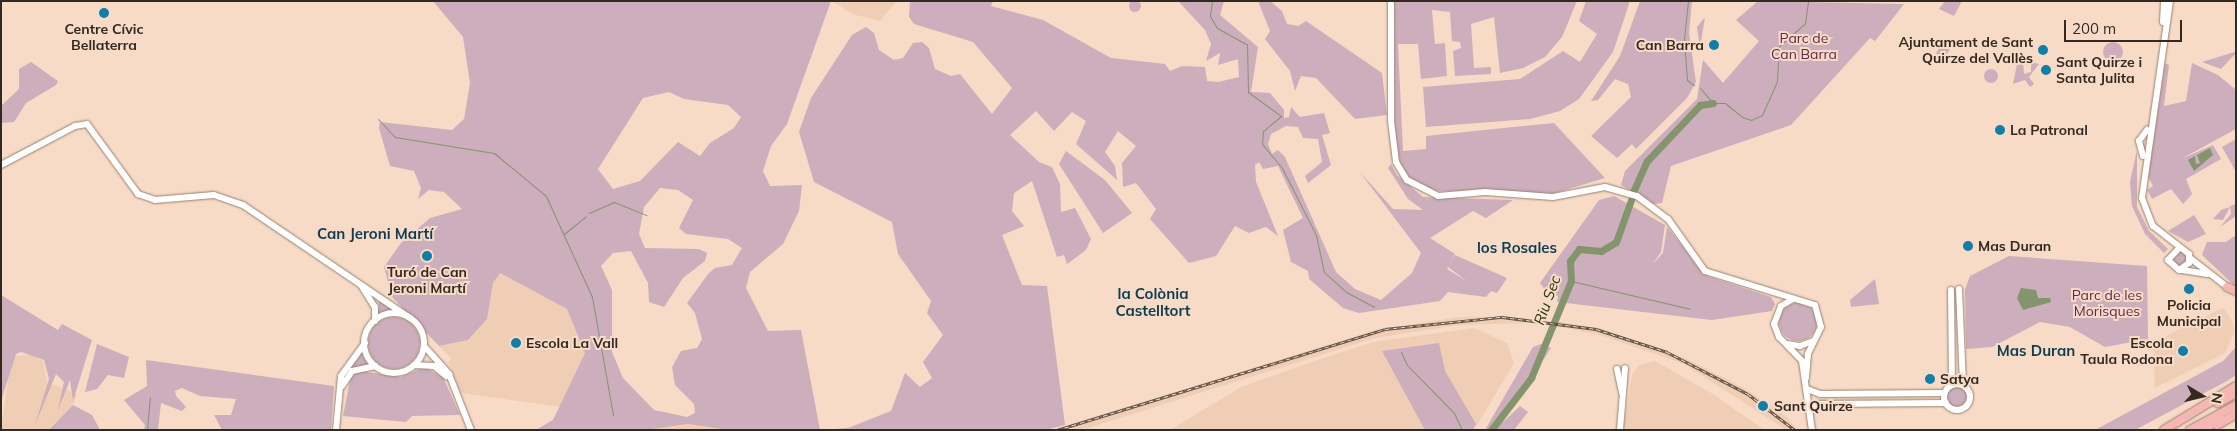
<!DOCTYPE html>
<meta charset="utf-8">
<style>
body{margin:0}
#map{position:relative;width:2237px;height:431px;overflow:hidden;background:#f7dbc7;font-family:Mulish,sans-serif}
div>[style]{position:absolute}
.built>*{inset:0;background:#f0ceb6}
.green>*{inset:0;background:#ccaebc}
.round{border-radius:50%}
.water>*{inset:0;background:#84946d}
.stream>*{height:1px;margin:-0.5px;padding:0 0.5px;transform-origin:0.5px;border-radius:0.5px;background:#84946d}
.river>*{height:7px;margin:-3.5px;padding:0 3.5px;transform-origin:3.5px;border-radius:3.5px;background:#84946d}
.roads{filter:drop-shadow(0 0 1px #9a806f) drop-shadow(0 0 1px #9a806f)}
.secondary>*{height:6px;margin:-3px;padding:0 3px;transform-origin:3px;border-radius:3px;background:#fff}
.secondary>.ring{margin:-3px;padding:0;box-sizing:content-box;background:none;border:6px solid #fff;border-radius:50%}
.highway>*{height:8px;margin:-4px;padding:0 4px;transform-origin:4px;border-radius:4px;background:#f5b7b4}
.rail>*{height:3px;margin-top:-1.5px;transform-origin:0;background:repeating-linear-gradient(90deg,#f7dbc7 0 4px,#5c4f44 0 8px);box-sizing:border-box;border-block:1px solid #5c4f44}
.dots>*{width:14px;height:14px;translate:-50% -50%;box-sizing:border-box;border:2px solid #f7dbc7;border-radius:50%}
span{translate:-50% -50%;white-space:nowrap;text-align:center;line-height:1.15;-webkit-text-stroke:4px #f7dbc7;paint-order:stroke}
.poi-label{font-size:14px;color:#332921;font-weight:700}
.right{translate:-100% -50%;text-align:right}
.left{translate:0 -50%;text-align:left}
.park-label{font-size:14px;color:#602949}
.neighbourhood-label{font-size:15px;color:#0e3d51;font-weight:700}
.water-label{font-size:15px;color:#283709;font-style:italic}
.frame{position:absolute;inset:0;border:2px solid #332921;pointer-events:none}
.north{position:absolute;left:2177px;top:371px;width:50px;height:50px;-webkit-text-stroke:4px #f7dbc7;paint-order:stroke;rotate:99deg;font-size:14px;font-weight:700;line-height:20px;text-align:center;color:#332921}
.north::after{content:'';display:block;margin:auto;width:18px;height:22px;background:#332921;clip-path:polygon(50% 0,100% 100%,50% 72%,0 100%)}
.scale{position:absolute;left:2064px;top:20px;width:118px;height:22px;box-sizing:border-box;border:2px solid #332921;border-top:0;padding-left:6px;font-size:15px;line-height:18px;white-space:nowrap;color:#332921;-webkit-text-stroke:4px #f7dbc7;paint-order:stroke}
</style>
<div id="map">
<div class="built">
<div style="clip-path:polygon(832px 1px,897px 1px,880px 21px,852px 14px)"></div>
<div style="clip-path:polygon(500px 273px,567px 309px,585px 353px,561px 407px,461px 393px,448px 362px,452px 359px,439px 346px,468px 340px,487px 319px,493px 283px)"></div>
<div style="clip-path:polygon(2223px 308px,2232px 320px,2234px 332px,2225px 353px,2155px 388px,2153px 342px)"></div>
<div style="clip-path:polygon(1460px 317px,1527px 318px,1527px 323px,1459px 325px,1375px 338px,1088px 428px,1072px 430px,1071px 424px,1376px 330px)"></div>
<div style="clip-path:polygon(1556px 321px,1602px 329px,1687px 359px,1744px 388px,1787px 417px,1797px 430px,1786px 430px,1684px 364px,1600px 335px,1555px 326px)"></div>
<div style="clip-path:polygon(1474px 328px,1507px 343px,1514px 363px,1474px 430px,1170px 430px,1241px 387px,1323px 358px,1373px 342px)"></div>
<div style="clip-path:polygon(32px 355px,43px 361px,47px 382px,77px 394px,73px 405px,49px 430px,1px 430px,10px 366px,14px 356px)"></div>
<div style="clip-path:polygon(1655px 361px,1711px 393px,1765px 430px,1623px 430px,1632px 375px,1639px 365px)"></div>
<div style="clip-path:polygon(687px 424px,714px 428px,730px 430px,646px 430px)"></div>
</div>
<div class="green">
<div class="round" style="left:1129px;top:0;width:12px;height:12px"></div>
<div style="clip-path:polygon(evenodd,433px 1px,831px 1px,787px 124px,771px 146px,763px 171px,770px 186px,802px 185px,799px 211px,783px 244px,750px 272px,746px 288px,768px 331px,801px 330px,820px 430px,730px 430px,687px 424px,646px 430px,536px 430px,553px 420px,585px 353px,567px 309px,500px 273px,493px 283px,487px 319px,468px 340px,439px 346px,392px 297px,384px 267px,401px 243px,430px 218px,462px 209px,444px 192px,429px 190px,418px 199px,421px 188px,414px 171px,390px 166px,379px 128px,380px 122px,452px 130px,464px 119px,470px 83px,463px 37px,433px 1px,669px 92px,684px 99px,728px 105px,741px 117px,734px 128px,710px 143px,700px 156px,678px 142px,640px 181px,613px 189px,598px 169px,643px 98px,669px 92px,433px 1px,660px 188px,678px 190px,693px 200px,679px 228px,686px 234px,728px 239px,742px 248px,732px 265px,715px 268px,708px 274px,687px 303px,695px 313px,702px 339px,697px 348px,681px 351px,672px 367px,675px 385px,694px 404px,695px 413px,687px 417px,654px 410px,623px 378px,612px 352px,612px 290px,601px 266px,613px 253px,631px 251px,648px 283px,649px 302px,664px 307px,683px 278px,705px 261px,707px 253px,699px 249px,645px 248px,639px 234px,644px 207px,660px 188px)"></div>
<div style="clip-path:polygon(910px 1px,993px 1px,991px 6px,1043px 20px,1111px 58px,1165px 64px,1170px 71px,1182px 66px,1205px 67px,1207px 81px,1218px 82px,1239px 77px,1238px 59px,1218px 65px,1220px 53px,1206px 61px,1211px 44px,1205px 30px,1178px 1px,1224px 1px,1220px 15px,1258px 47px,1251px 92px,1270px 93px,1284px 110px,1284px 118px,1289px 117px,1291px 107px,1300px 117px,1324px 113px,1330px 133px,1322px 135px,1331px 165px,1308px 183px,1305px 176px,1322px 162px,1318px 139px,1303px 138px,1298px 127px,1286px 126px,1271px 134px,1268px 144px,1272px 154px,1278px 150px,1285px 157px,1336px 272px,1355px 289px,1381px 300px,1412px 273px,1421px 253px,1359px 171px,1393px 209px,1423px 210px,1408px 199px,1388px 168px,1391px 164px,1397px 175px,1423px 197px,1513px 200px,1486px 218px,1473px 211px,1430px 238px,1455px 254px,1447px 269px,1468px 282px,1448px 267px,1455px 255px,1507px 278px,1497px 293px,1491px 291px,1486px 297px,1448px 292px,1440px 301px,1359px 313px,1343px 308px,1309px 279px,1308px 271px,1291px 262px,1283px 230px,1303px 218px,1278px 166px,1263px 169px,1259px 162px,1255px 165px,1256px 182px,1278px 236px,1266px 227px,1249px 233px,1235px 226px,1216px 256px,1189px 263px,1150px 219px,1156px 209px,1136px 183px,1123px 187px,1122px 163px,1136px 146px,1118px 131px,1105px 152px,1115px 166px,1117px 180px,1076px 144px,1086px 121px,1072px 112px,1054px 131px,1036px 111px,1010px 135px,1039px 162px,1052px 167px,1060px 184px,1061px 212px,1075px 208px,1091px 239px,1086px 250px,1067px 264px,1064px 255px,1057px 257px,1032px 181px,1014px 193px,1012px 211px,1024px 226px,1002px 235px,1022px 285px,1047px 286px,1065px 425px,1045px 430px,823px 430px,848px 428px,891px 411px,905px 373px,920px 387px,932px 378px,923px 362px,943px 335px,927px 313px,931px 301px,898px 254px,892px 222px,814px 182px,799px 132px,811px 98px,852px 35px,866px 27px,874px 33px,879px 50px,894px 60px,903px 58px,913px 43px,922px 42px,929px 48px,935px 69px,951px 76px,960px 74px,992px 114px,1012px 88px,973px 42px,914px 24px,909px 17px)"></div>
<div style="clip-path:polygon(1258px 1px,1270px 1px,1282px 11px,1287px 24px,1298px 26px,1306px 21px,1382px 73px,1387px 115px,1355px 119px,1316px 78px,1301px 76px,1295px 91px,1290px 71px,1265px 39px,1270px 31px)"></div>
<div style="clip-path:polygon(1394px 1px,1577px 1px,1562px 37px,1545px 57px,1523px 68px,1500px 73px,1494px 17px,1471px 24px,1474px 68px,1491px 67px,1491px 74px,1455px 76px,1453px 51px,1461px 48px,1460px 42px,1452px 41px,1450px 12px,1432px 10px,1435px 44px,1445px 43px,1447px 76px,1421px 79px,1418px 44px,1398px 44px,1403px 151px,1426px 149px,1426px 136px,1554px 123px,1605px 178px,1552px 194px,1430px 191px,1410px 179px,1398px 163px,1395px 124px)"></div>
<div style="clip-path:polygon(1586px 1px,1630px 1px,1613px 52px,1579px 99px,1560px 111px,1530px 119px,1426px 127px,1423px 87px,1520px 79px,1563px 51px,1580px 62px,1597px 34px,1579px 21px)"></div>
<div style="clip-path:polygon(1640px 1px,1692px 1px,1689px 33px,1696px 82px,1687px 98px,1636px 149px,1632px 144px,1617px 158px,1591px 136px,1631px 97px,1628px 84px,1615px 79px,1598px 100px,1591px 101px,1620px 56px)"></div>
<div style="clip-path:polygon(1758px 1px,1904px 4px,1875px 41px,1870px 38px,1791px 125px,1671px 166px,1662px 203px,1654px 204px,1621px 185px,1625px 171px,1697px 99px,1703px 60px,1723px 83px,1759px 41px,1736px 20px)"></div>
<div style="clip-path:polygon(1945px 1px,1962px 1px,1954px 16px,1939px 9px)"></div>
<div style="clip-path:polygon(1705px 17px,1700px 48px,1697px 27px)"></div>
<div style="clip-path:polygon(1942px 42px,1953px 44px,1942px 62px,1931px 63px)"></div>
<div class="round" style="left:2103px;top:42px;width:20px;height:20px"></div>
<div style="clip-path:polygon(2236px 53px,2221px 69px,2202px 62px,2234px 52px)"></div>
<div style="clip-path:polygon(2023px 61px,2024px 74px,2031px 72px,2031px 62px,2039px 64px,2029px 77px,2034px 84px,2030px 87px,2025px 80px,2013px 84px,2017px 64px)"></div>
<div style="clip-path:polygon(31px 62px,58px 81px,56px 85px,26px 103px,14px 122px,1px 123px,1px 106px,19px 89px,19px 69px)"></div>
<div style="clip-path:polygon(2165px 63px,2169px 65px,2164px 106px,2186px 101px,2192px 63px,2218px 75px,2236px 90px,2236px 129px,2181px 159px,2213px 145px,2221px 159px,2186px 179px,2192px 194px,2183px 204px,2171px 189px,2152px 199px,2147px 190px,2153px 186px,2148px 177px)"></div>
<div class="round" style="left:1984px;top:69px;width:14px;height:14px"></div>
<div style="clip-path:polygon(2236px 139px,2236px 172px,2222px 147px)"></div>
<div style="clip-path:polygon(2137px 150px,2137px 207px,2149px 231px,2168px 249px,2164px 253px,2145px 234px,2132px 206px,2130px 182px)"></div>
<div style="clip-path:polygon(1066px 151px,1105px 180px,1132px 213px,1103px 233px,1059px 164px)"></div>
<div style="clip-path:polygon(1614px 196px,1665px 225px,1661px 252px,1653px 264px,1663px 253px,1667px 227px,1707px 276px,1771px 297px,1775px 304px,1772px 311px,1712px 320px,1557px 302px,1558px 296px,1548px 294px,1540px 283px,1599px 200px)"></div>
<div style="clip-path:polygon(2236px 204px,2236px 216px,2220px 227px,2231px 214px,2230px 206px)"></div>
<div style="clip-path:polygon(2230px 207px,2223px 220px,2213px 219px,2221px 210px)"></div>
<div style="clip-path:polygon(2194px 215px,2206px 234px,2188px 242px,2168px 231px)"></div>
<div style="clip-path:polygon(2236px 235px,2236px 287px,2202px 255px,2207px 242px,2226px 242px)"></div>
<div style="clip-path:polygon(2181px 251px,2188px 260px,2178px 267px,2172px 260px)"></div>
<div style="clip-path:polygon(2009px 256px,2147px 266px,2148px 339px,2105px 347px,2070px 327px,2040px 322px,1992px 347px,1966px 349px,1965px 290px,1970px 276px)"></div>
<div style="clip-path:polygon(1875px 279px,1879px 304px,1851px 307px,1850px 300px)"></div>
<div style="clip-path:polygon(1px 295px,58px 330px,62px 324px,92px 340px,73px 401px,70px 380px,58px 410px,64px 382px,56px 374px,35px 425px,49px 379px,44px 360px,21px 352px,16px 354px,1px 401px)"></div>
<div style="clip-path:polygon(379px 298px,401px 312px,378px 316px)"></div>
<div class="round" style="left:1779px;top:303px;width:38px;height:38px"></div>
<div class="round" style="left:368px;top:317px;width:52px;height:52px"></div>
<div style="clip-path:polygon(1439px 343px,1445px 371px,1476px 424px,1472px 430px,1425px 430px,1382px 351px)"></div>
<div style="clip-path:polygon(97px 344px,129px 357px,124px 378px,108px 375px,97px 389px,85px 392px)"></div>
<div style="clip-path:polygon(1541px 344px,1551px 348px,1503px 422px,1520px 406px,1528px 412px,1514px 430px,1485px 430px,1533px 347px)"></div>
<div style="clip-path:polygon(2236px 347px,2236px 375px,2227px 381px,2135px 430px,2095px 430px,2223px 361px)"></div>
<div style="clip-path:polygon(363px 352px,369px 364px,346px 371px,362px 351px)"></div>
<div style="clip-path:polygon(146px 360px,334px 386px,331px 430px,222px 430px,214px 415px,231px 415px,236px 399px,200px 396px,182px 388px,175px 391px,176px 396px,186px 407px,182px 411px,161px 403px,158px 430px,144px 430px,145px 425px,124px 400px,147px 386px)"></div>
<div style="clip-path:polygon(424px 367px,443px 377px,460px 415px,412px 416px,406px 422px,343px 416px,351px 375px,360px 371px,401px 377px)"></div>
<div class="round" style="left:1947px;top:386px;width:22px;height:22px"></div>
<div style="clip-path:polygon(73px 405px,92px 415px,100px 430px,49px 430px)"></div>
</div>
<div class="water">
<div style="clip-path:polygon(2210px 148px,2213px 155px,2194px 171px,2188px 160px,2195px 156px,2196px 164px,2200px 163px,2197px 155px)"></div>
<div style="clip-path:polygon(2021px 288px,2036px 290px,2038px 298px,2050px 298px,2051px 302px,2023px 310px,2017px 298px)"></div>
</div>
<div class="stream">
<div style="left:1212px;top:1px;width:15px;rotate:98deg"></div>
<div style="left:1210px;top:16px;width:14px;rotate:60deg"></div>
<div style="left:1217px;top:28px;width:33px;rotate:29deg"></div>
<div style="left:1688px;top:1px;width:39px;rotate:96deg"></div>
<div style="left:1684px;top:40px;width:40px;rotate:85.7deg"></div>
<div style="left:1687px;top:80px;width:9px;rotate:36deg"></div>
<div style="left:1247px;top:44px;width:48px;rotate:88.8deg"></div>
<div style="left:1248px;top:92px;width:41px;rotate:36deg"></div>
<div style="left:1281px;top:116px;width:23px;rotate:140deg"></div>
<div style="left:1263px;top:131px;width:13px;rotate:94deg"></div>
<div style="left:1262px;top:144px;width:31px;rotate:50deg"></div>
<div style="left:1282px;top:168px;width:75px;rotate:63.1deg"></div>
<div style="left:1316px;top:235px;width:38px;rotate:78deg"></div>
<div style="left:1324px;top:272px;width:30px;rotate:42deg"></div>
<div style="left:1346px;top:292px;width:32px;rotate:28deg"></div>
<div style="left:1700px;top:88px;width:20px;rotate:49deg"></div>
<div style="left:1713px;top:103px;width:12px"></div>
<div style="left:1725px;top:103px;width:22px;rotate:39deg"></div>
<div style="left:1742px;top:117px;width:9px;rotate:18deg"></div>
<div style="left:1751px;top:120px;width:12px;rotate:-24deg"></div>
<div style="left:1762px;top:115px;width:37px;rotate:-66deg"></div>
<div style="left:1777px;top:81px;width:35px;rotate:-87deg"></div>
<div style="left:1779px;top:46px;width:35px;rotate:-41deg"></div>
<div style="left:1805px;top:23px;width:22px;rotate:-82deg"></div>
<div style="left:378px;top:119px;width:25px;rotate:47deg"></div>
<div style="left:395px;top:137px;width:100px;rotate:9.2deg"></div>
<div style="left:494px;top:153px;width:67px;rotate:39.6deg"></div>
<div style="left:546px;top:196px;width:111px;rotate:65.5deg"></div>
<div style="left:592px;top:297px;width:120px;rotate:79.9deg"></div>
<div style="left:589px;top:213px;width:27px;rotate:-24deg"></div>
<div style="left:614px;top:202px;width:35px;rotate:22deg"></div>
<div style="left:564px;top:234px;width:28px;rotate:-39deg"></div>
<div style="left:1571px;top:281px;width:122px;rotate:13.2deg"></div>
<div style="left:1401px;top:352px;width:14px;rotate:65deg"></div>
<div style="left:1407px;top:365px;width:67px;rotate:45.6deg"></div>
<div style="left:1454px;top:413px;width:19px;rotate:65deg"></div>
<div style="left:147px;top:430px;width:33px;rotate:-85deg"></div>
</div>
<div class="river">
<div style="left:1633px;top:192px;width:34px;rotate:-66deg"></div>
<div style="left:1647px;top:161px;width:77px;rotate:-46.6deg"></div>
<div style="left:1700px;top:105px;width:13px;rotate:-9deg"></div>
<div style="left:1491px;top:430px;width:66px;rotate:-52.4deg"></div>
<div style="left:1531px;top:378px;width:105px;rotate:-67.6deg"></div>
<div style="left:1571px;top:281px;width:20px;rotate:-93deg"></div>
<div style="left:1570px;top:261px;width:15px;rotate:-53deg"></div>
<div style="left:1579px;top:249px;width:22px;rotate:5deg"></div>
<div style="left:1601px;top:251px;width:17px;rotate:-31deg"></div>
<div style="left:1616px;top:242px;width:45px;rotate:-70.3deg"></div>
</div>
<div class="roads">
<div class="secondary">
<div style="left:1391px;top:1px;width:120px;rotate:90deg"></div>
<div style="left:1391px;top:121px;width:41px;rotate:83deg"></div>
<div style="left:1396px;top:162px;width:21px;rotate:59deg"></div>
<div style="left:1407px;top:180px;width:35px;rotate:27deg"></div>
<div style="left:1438px;top:196px;width:47px;rotate:-4.9deg"></div>
<div style="left:1485px;top:192px;width:68px;rotate:4.2deg"></div>
<div style="left:1553px;top:197px;width:53px;rotate:-10.9deg"></div>
<div style="left:1605px;top:187px;width:33px;rotate:16deg"></div>
<div style="left:1637px;top:196px;width:39px;rotate:37deg"></div>
<div style="left:1668px;top:219px;width:64px;rotate:54.6deg"></div>
<div style="left:1705px;top:271px;width:115px;rotate:17.2deg"></div>
<div style="left:1815px;top:305px;width:23px;rotate:75deg"></div>
<div style="left:1821px;top:327px;width:30px;rotate:116deg"></div>
<div style="left:1808px;top:354px;width:24px;rotate:95deg"></div>
<div style="left:2170px;top:1px;width:199px;rotate:98.1deg"></div>
<div style="left:2142px;top:198px;width:30px;rotate:69deg"></div>
<div style="left:2153px;top:226px;width:46px;rotate:37.9deg"></div>
<div style="left:2189px;top:254px;width:9px;rotate:90deg"></div>
<div style="left:2189px;top:263px;width:12px;rotate:145deg"></div>
<div style="left:2179px;top:270px;width:15px;rotate:-138deg"></div>
<div style="left:2168px;top:260px;width:16px;rotate:-47deg"></div>
<div style="left:2163px;top:22px;width:21px;rotate:-87deg"></div>
<div style="left:2143px;top:156px;width:16px;rotate:-105deg"></div>
<div style="left:2139px;top:141px;width:14px;rotate:-54deg"></div>
<div style="left:1px;top:165px;width:84px;rotate:-27.8deg"></div>
<div style="left:75px;top:126px;width:12px;rotate:-9deg"></div>
<div style="left:87px;top:124px;width:87px;rotate:53.9deg"></div>
<div style="left:138px;top:194px;width:18px;rotate:19deg"></div>
<div style="left:155px;top:200px;width:59px;rotate:-4.8deg"></div>
<div style="left:214px;top:195px;width:31px;rotate:19deg"></div>
<div style="left:243px;top:205px;width:202px;rotate:34.1deg"></div>
<div style="left:2190px;top:258px;width:51px;rotate:37.8deg"></div>
<div style="left:2182px;top:270px;width:26px;rotate:9deg"></div>
<div style="left:361px;top:285px;width:26px;rotate:58deg"></div>
<div style="left:375px;top:307px;width:14px;rotate:90deg"></div>
<div style="left:1959px;top:289px;width:96px;rotate:87.6deg"></div>
<div style="left:1951px;top:290px;width:95px;rotate:89.4deg"></div>
<div style="left:1793px;top:299px;width:14px;rotate:150deg"></div>
<div style="left:1781px;top:306px;width:19px;rotate:111deg"></div>
<div style="left:1774px;top:324px;width:14px;rotate:69deg"></div>
<div style="left:1779px;top:337px;width:33px;rotate:46deg"></div>
<div style="left:1802px;top:361px;width:70px;rotate:81.8deg"></div>
<div class="ring" style="left:364px;top:313px;width:54px;height:54px"></div>
<div style="left:1787px;top:344px;width:13px;rotate:9deg"></div>
<div style="left:1800px;top:346px;width:14px;rotate:-21deg"></div>
<div style="left:424px;top:346px;width:38px;rotate:48deg"></div>
<div style="left:449px;top:374px;width:60px;rotate:68.6deg"></div>
<div style="left:414px;top:365px;width:20px;rotate:3deg"></div>
<div style="left:434px;top:366px;width:16px;rotate:40deg"></div>
<div style="left:1617px;top:369px;width:25px;rotate:78deg"></div>
<div class="ring" style="left:1944px;top:384px;width:20px;height:20px"></div>
<div style="left:342px;top:386px;width:18px;rotate:-56deg"></div>
<div style="left:352px;top:371px;width:24px;rotate:-12deg"></div>
<div style="left:1807px;top:389px;width:14px;rotate:21deg"></div>
<div style="left:1820px;top:394px;width:124px;rotate:-0.5deg"></div>
<div style="left:1810px;top:412px;width:11px;rotate:-45deg"></div>
<div style="left:1818px;top:404px;width:128px;rotate:-0.4deg"></div>
<div style="left:336px;top:430px;width:54px;rotate:-84.7deg"></div>
<div style="left:341px;top:376px;width:41px;rotate:-54deg"></div>
<div style="left:1620px;top:430px;width:62px;rotate:-85.4deg"></div>
</div>
<div class="highway">
<div style="left:2227px;top:287px;width:10px;rotate:24deg"></div>
<div style="left:2218px;top:403px;width:21px;rotate:-29deg"></div>
<div style="left:2217px;top:425px;width:22px;rotate:-30deg"></div>
<div style="left:2164px;top:430px;width:84px;rotate:-31.4deg"></div>
<div style="left:2190px;top:430px;width:52px;rotate:-28.5deg"></div>
<div style="left:2204px;top:430px;width:20px;rotate:-37deg"></div>
</div>
</div>
<div class="rail">
<div style="left:660px;top:430px;width:40px"></div>
<div style="left:1057px;top:430px;width:343px;rotate:-17.1deg"></div>
<div style="left:1385px;top:329px;width:118px;rotate:-5.9deg"></div>
<div style="left:1502px;top:317px;width:95px;rotate:7.3deg"></div>
<div style="left:1596px;top:329px;width:75px;rotate:17.9deg"></div>
<div style="left:1667px;top:352px;width:91px;rotate:27.4deg"></div>
<div style="left:1748px;top:394px;width:59px;rotate:37.5deg"></div>
</div>
<div class="dots">
<div style="left:104px;top:13px;background:#117ea7"></div>
<div style="left:1714px;top:45px;background:#117ea7"></div>
<div style="left:2043px;top:50px;background:#117ea7"></div>
<div style="left:2046px;top:70px;background:#117ea7"></div>
<div style="left:2000px;top:130px;background:#117ea7"></div>
<div style="left:1968px;top:246px;background:#117ea7"></div>
<div style="left:427px;top:256px;background:#117ea7"></div>
<div style="left:2189px;top:289px;background:#117ea7"></div>
<div style="left:516px;top:343px;background:#117ea7"></div>
<div style="left:2183px;top:351px;background:#117ea7"></div>
<div style="left:1930px;top:379px;background:#117ea7"></div>
<div style="left:1763px;top:406px;background:#117ea7"></div>
</div>
<div class="poi-label">
<span style="left:104px;top:37px">Centre Cívic<br>Bellaterra</span>
<span class="right" style="left:2033px;top:50px">Ajuntament de Sant<br>Quirze del Vallès</span>
<span class="right" style="left:1704px;top:45px">Can Barra</span>
<span class="left" style="left:2056px;top:70px">Sant Quirze i<br>Santa Julita</span>
<span class="left" style="left:2010px;top:130px">La Patronal</span>
<span class="left" style="left:1978px;top:246px">Mas Duran</span>
<span style="left:427px;top:280px">Turó de Can<br>Jeroni Martí</span>
<span style="left:2189px;top:313px">Policia<br>Municipal</span>
<span class="left" style="left:526px;top:343px">Escola La Vall</span>
<span class="right" style="left:2173px;top:351px">Escola<br>Taula Rodona</span>
<span class="left" style="left:1940px;top:379px">Satya</span>
<span class="left" style="left:1774px;top:406px">Sant Quirze</span>
</div>
<div class="park-label">
<span style="left:1804px;top:46px">Parc de<br>Can Barra</span>
<span style="left:2107px;top:303px">Parc de les<br>Morisques</span>
</div>
<div class="neighbourhood-label">
<span style="left:375px;top:234px">Can Jeroni Martí</span>
<span style="left:1517px;top:248px">los Rosales</span>
<span style="left:1153px;top:302px">la Colònia<br>Castelltort</span>
<span style="left:2036px;top:351px">Mas Duran</span>
</div>
<div class="water-label">
<span style="left:1547px;top:300px;rotate:-70deg">Riu Sec</span>
</div>
<div class="frame"></div>
<div class="north">N</div>
<div class="scale">200 m</div>
</div>
